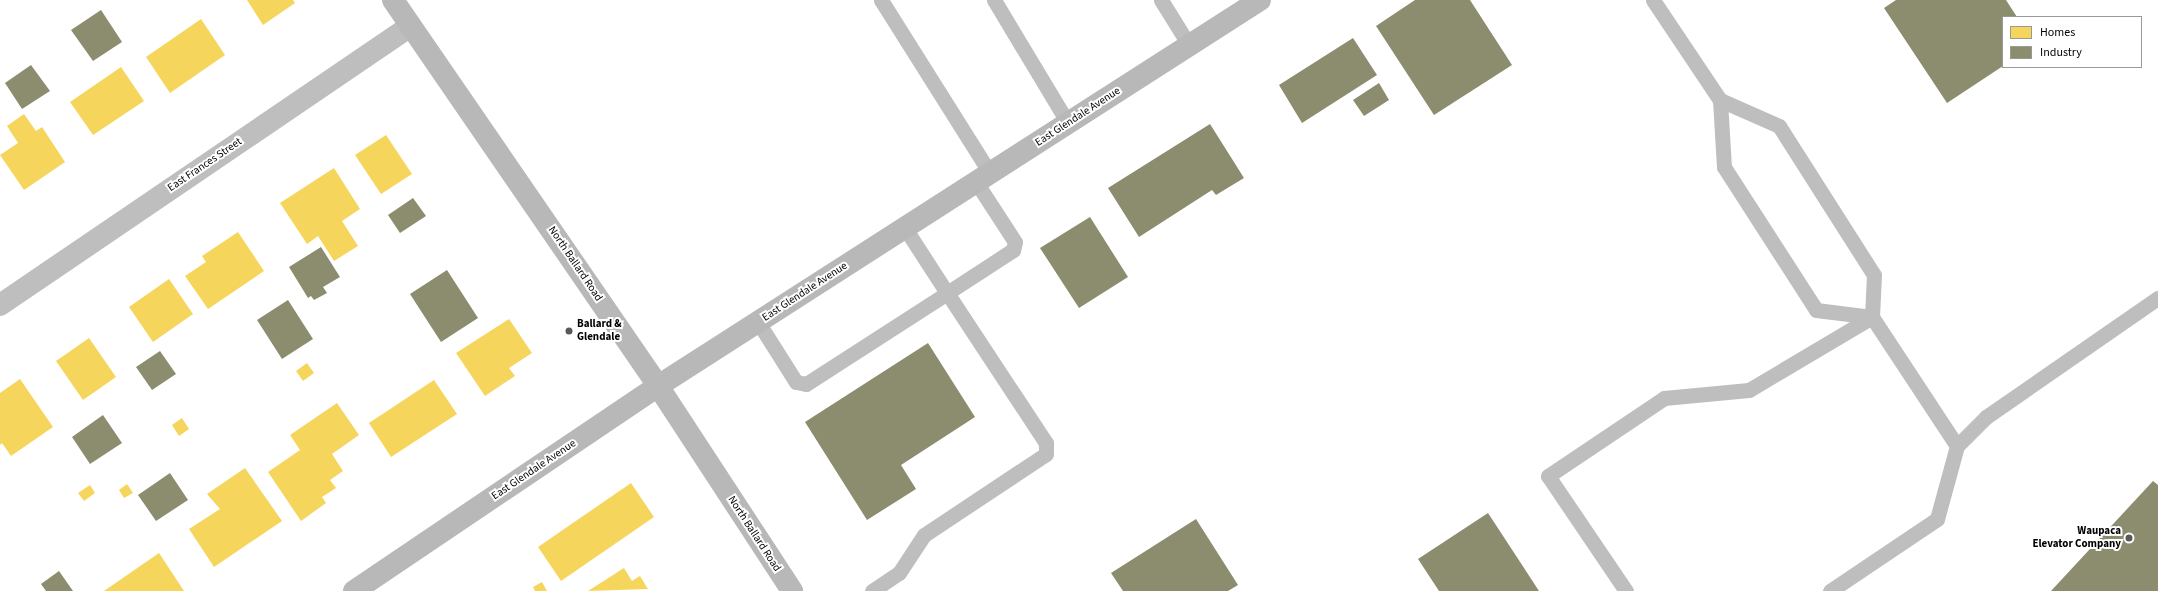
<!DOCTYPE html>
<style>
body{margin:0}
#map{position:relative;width:2158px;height:591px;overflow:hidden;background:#fff;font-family:"Source Sans 3",sans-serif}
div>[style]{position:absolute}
.homes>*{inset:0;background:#f6d55c}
.industry>*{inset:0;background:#8c8c6e}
.lane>*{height:15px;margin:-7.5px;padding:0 7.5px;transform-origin:7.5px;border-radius:7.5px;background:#bebebe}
.street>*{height:22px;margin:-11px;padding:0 11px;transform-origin:11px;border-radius:11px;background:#bebebe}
.secondary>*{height:22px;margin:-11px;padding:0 11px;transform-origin:11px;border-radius:11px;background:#b8b8b8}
.dots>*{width:11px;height:11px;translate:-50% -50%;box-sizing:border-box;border:2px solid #fff;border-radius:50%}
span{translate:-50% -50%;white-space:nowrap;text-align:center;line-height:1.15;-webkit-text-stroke:4px #fff;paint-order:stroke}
.street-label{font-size:11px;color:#000}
.poi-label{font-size:11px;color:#000;font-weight:700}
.left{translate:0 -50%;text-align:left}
.right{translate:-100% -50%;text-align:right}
.legend{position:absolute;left:2002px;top:16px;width:140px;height:52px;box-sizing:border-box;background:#fff;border:1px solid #999;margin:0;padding:5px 7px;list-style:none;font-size:12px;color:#000}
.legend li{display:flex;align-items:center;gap:8px;height:20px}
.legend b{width:20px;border:1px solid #999}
</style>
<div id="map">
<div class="homes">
<div style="clip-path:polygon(247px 0,293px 0,295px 3px,263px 25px)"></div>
<div style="clip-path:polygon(201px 19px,225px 55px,170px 93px,146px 57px)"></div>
<div style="clip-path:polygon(121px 67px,144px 101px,93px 135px,70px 102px)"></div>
<div style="clip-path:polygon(24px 114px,36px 131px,42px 127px,65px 162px,24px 190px,0 155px,18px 143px,7px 126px)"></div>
<div style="clip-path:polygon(386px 135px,412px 174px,381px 194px,355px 155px)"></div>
<div style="clip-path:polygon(334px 168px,360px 209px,342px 221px,358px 246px,334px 261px,318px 236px,307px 244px,280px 203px)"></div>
<div style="clip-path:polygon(238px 232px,264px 271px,208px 309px,185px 276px,206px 262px,202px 256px)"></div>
<div style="clip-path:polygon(169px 279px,193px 314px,153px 342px,129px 307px)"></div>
<div style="clip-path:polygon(509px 319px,532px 353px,509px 368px,515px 376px,485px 396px,456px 353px)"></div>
<div style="clip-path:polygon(89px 338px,116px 377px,83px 400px,56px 361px)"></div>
<div style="clip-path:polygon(307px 363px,314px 373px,303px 381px,296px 371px)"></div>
<div style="clip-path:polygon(20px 379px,53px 427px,11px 456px,2px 443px,0 445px,0 393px)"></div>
<div style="clip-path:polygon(434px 380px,457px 414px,391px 457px,369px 423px)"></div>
<div style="clip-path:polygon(337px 403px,359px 435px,332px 454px,343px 471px,330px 480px,336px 488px,322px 497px,326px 503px,301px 521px,268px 472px,300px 450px,290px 435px)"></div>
<div style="clip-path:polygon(182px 418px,189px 429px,179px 436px,172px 425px)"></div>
<div style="clip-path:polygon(245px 468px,282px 521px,214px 567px,189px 529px,220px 509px,207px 494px)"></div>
<div style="clip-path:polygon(631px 483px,654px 517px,561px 581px,538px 547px)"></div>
<div style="clip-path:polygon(127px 484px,133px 493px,124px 498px,119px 490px)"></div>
<div style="clip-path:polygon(90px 485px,95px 493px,84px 501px,78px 493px)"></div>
<div style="clip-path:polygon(159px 553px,184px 591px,104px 591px)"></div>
<div style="clip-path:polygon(624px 568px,632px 581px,640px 576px,648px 589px,588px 591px)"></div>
<div style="clip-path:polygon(542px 582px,547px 591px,535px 591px,533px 587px)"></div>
</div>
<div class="industry">
<div style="clip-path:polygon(1415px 0,1470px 0,1512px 65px,1434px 115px,1376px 26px)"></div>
<div style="clip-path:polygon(1896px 0,2006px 0,2017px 17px,2003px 17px,2003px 66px,1947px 103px,1884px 8px)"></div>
<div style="clip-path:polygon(101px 10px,122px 42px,93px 61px,71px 30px)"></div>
<div style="clip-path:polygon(1353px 38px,1377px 75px,1302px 123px,1279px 85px)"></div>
<div style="clip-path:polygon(31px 65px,50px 91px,22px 109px,5px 83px)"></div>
<div style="clip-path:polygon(1379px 83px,1389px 100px,1364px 116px,1353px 100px)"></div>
<div style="clip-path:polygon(1210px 124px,1244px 178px,1216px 195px,1212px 190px,1139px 237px,1108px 188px)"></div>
<div style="clip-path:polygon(413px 198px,426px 216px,400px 233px,388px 215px)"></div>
<div style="clip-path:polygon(1090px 217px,1128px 277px,1079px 308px,1040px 248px)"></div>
<div style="clip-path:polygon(321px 247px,340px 277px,323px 287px,327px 293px,314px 300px,311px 296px,308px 298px,289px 267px)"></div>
<div style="clip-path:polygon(447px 270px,478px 318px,441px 342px,410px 294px)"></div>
<div style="clip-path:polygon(288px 300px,313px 339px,282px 359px,257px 320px)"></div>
<div style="clip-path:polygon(928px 343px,975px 417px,901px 465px,916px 489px,867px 520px,805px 422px)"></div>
<div style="clip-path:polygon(160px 351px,176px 374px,152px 390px,136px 367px)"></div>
<div style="clip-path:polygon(103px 415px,122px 443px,90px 464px,72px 437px)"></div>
<div style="clip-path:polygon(170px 473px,188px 500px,156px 521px,138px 495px)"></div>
<div style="clip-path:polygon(2153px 481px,2158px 485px,2158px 591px,2051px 591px)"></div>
<div style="clip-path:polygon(1488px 513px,1539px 591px,1439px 591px,1418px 559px)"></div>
<div style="clip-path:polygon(1196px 519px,1238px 585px,1228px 591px,1123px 591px,1111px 573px)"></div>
<div style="clip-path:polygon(59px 571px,73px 591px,46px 591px,41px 584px)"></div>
</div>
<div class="lane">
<div style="left:881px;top:0;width:204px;rotate:57.8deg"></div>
<div style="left:994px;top:0;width:144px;rotate:59deg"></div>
<div style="left:1161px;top:0;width:53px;rotate:58.1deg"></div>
<div style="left:1653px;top:0;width:120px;rotate:56.2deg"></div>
<div style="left:1720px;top:100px;width:67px;rotate:86.6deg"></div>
<div style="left:1724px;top:167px;width:170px;rotate:57.2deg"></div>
<div style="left:1816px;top:310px;width:56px;rotate:7.1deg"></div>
<div style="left:1872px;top:317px;width:42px;rotate:-87.3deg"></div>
<div style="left:1874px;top:275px;width:177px;rotate:-122.5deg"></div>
<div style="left:1779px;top:126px;width:64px;rotate:-156.2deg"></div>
<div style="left:758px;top:322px;width:71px;rotate:57.7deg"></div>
<div style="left:796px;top:382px;width:10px;rotate:11deg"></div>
<div style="left:806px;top:384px;width:168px;rotate:-32.8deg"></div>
<div style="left:947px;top:293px;width:77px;rotate:-122.9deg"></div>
<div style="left:872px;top:591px;width:32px;rotate:-34deg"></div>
<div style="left:899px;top:573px;width:45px;rotate:-56.7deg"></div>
<div style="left:924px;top:535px;width:146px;rotate:-33.6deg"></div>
<div style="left:1046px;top:454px;width:11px;rotate:-90deg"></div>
<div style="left:1046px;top:443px;width:180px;rotate:-123.4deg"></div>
<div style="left:947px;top:293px;width:79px;rotate:-33.1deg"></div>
<div style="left:1013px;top:250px;width:8px;rotate:-76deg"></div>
<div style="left:1015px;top:242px;width:72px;rotate:-123deg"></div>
<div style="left:1626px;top:591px;width:139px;rotate:-124.1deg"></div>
<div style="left:1548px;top:476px;width:140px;rotate:-33.9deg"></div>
<div style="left:1664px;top:398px;width:85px;rotate:-5.4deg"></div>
<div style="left:1749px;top:390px;width:143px;rotate:-30.7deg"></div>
<div style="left:1872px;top:317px;width:154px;rotate:56.6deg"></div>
<div style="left:1830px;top:591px;width:129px;rotate:-33.9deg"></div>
<div style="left:1937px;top:519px;width:76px;rotate:-74.7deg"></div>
<div style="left:1957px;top:446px;width:41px;rotate:-45deg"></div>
<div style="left:1986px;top:417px;width:209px;rotate:-34.7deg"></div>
</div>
<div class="street">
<div style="left:0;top:305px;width:496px;rotate:-34.2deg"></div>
</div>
<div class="secondary">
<div style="left:393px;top:0;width:468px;rotate:55.5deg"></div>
<div style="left:658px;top:386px;width:245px;rotate:56.8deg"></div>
<div style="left:354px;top:591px;width:367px;rotate:-34deg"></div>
<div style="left:658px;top:386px;width:715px;rotate:-32.67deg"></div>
</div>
<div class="dots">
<div style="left:569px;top:331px;background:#595959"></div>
<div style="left:2129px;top:538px;background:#595959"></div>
</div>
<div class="street-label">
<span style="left:1078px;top:117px;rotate:-33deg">East Glendale Avenue</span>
<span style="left:205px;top:165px;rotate:-34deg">East Frances Street</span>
<span style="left:575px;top:264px;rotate:56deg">North Ballard Road</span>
<span style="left:805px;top:292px;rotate:-33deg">East Glendale Avenue</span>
<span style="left:534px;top:470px;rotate:-34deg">East Glendale Avenue</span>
<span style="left:754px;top:534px;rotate:57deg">North Ballard Road</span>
</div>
<div class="poi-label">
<span class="left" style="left:577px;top:331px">Ballard &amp;<br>Glendale</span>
<span class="right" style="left:2121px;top:538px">Waupaca<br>Elevator Company</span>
</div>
<ul class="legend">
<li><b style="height:11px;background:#f6d55c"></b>Homes</li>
<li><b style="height:11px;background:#8c8c6e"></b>Industry</li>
</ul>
</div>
